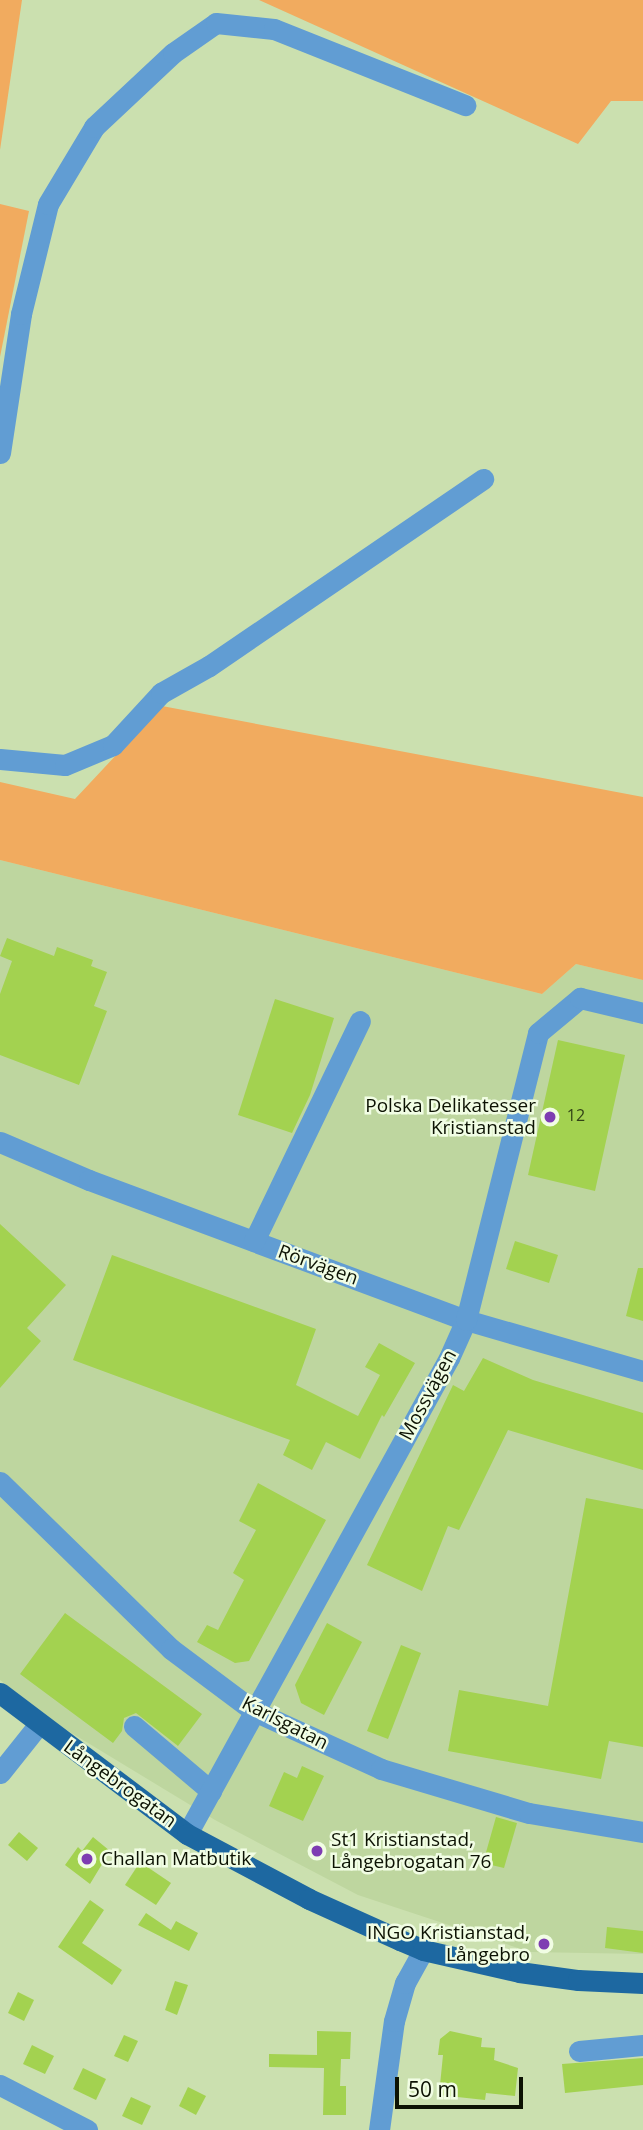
<!DOCTYPE html>
<meta charset="utf-8">
<style>
body{margin:0}
#map{position:relative;width:643px;height:2130px;overflow:hidden;background:#cbe0af;font-family:"Open Sans",sans-serif}
div>[style]{position:absolute}
.built>*{inset:0;background:#bed69f}
.green>*{inset:0;background:#f1ab5f}
.building>*{inset:0;background:#a3d250}
.minor>*{height:21px;margin:-10.5px;padding:0 10.5px;transform-origin:10.5px;border-radius:10.5px;background:#619dd3}
.major>*{height:21px;margin:-10.5px;padding:0 10.5px;transform-origin:10.5px;border-radius:10.5px;background:#1d68a1}
.dots>*{width:19px;height:19px;translate:-50% -50%;box-sizing:border-box;border:4px solid #f1fde4;border-radius:50%}
span{translate:-50% -50%;white-space:nowrap;text-align:center;line-height:1.15;-webkit-text-stroke:5px #f1fde4;paint-order:stroke}
.number-label{font-size:16px;color:#324216}
.number-label span{-webkit-text-stroke-width:0}
.poi-label{font-size:19px;color:#0c1203}
.right{translate:-100% -50%;text-align:right}
.left{translate:0 -50%;text-align:left}
.street-label{font-size:19px;color:#0c1203}
.scale{position:absolute;left:395px;top:2077px;width:128px;height:32px;box-sizing:border-box;border:4px solid #0c1203;border-top:0;padding-left:9px;font-size:21px;line-height:24px;white-space:nowrap;color:#0c1203;-webkit-text-stroke:5px #f1fde4;paint-order:stroke}
</style>
<div id="map">
<div class="built">
<div style="clip-path:polygon(0 860px,542px 994px,576px 964px,643px 980px,643px 1954px,530px 1952px,358px 1895px,215px 1820px,65px 1729px,0 1680px)"></div>
</div>
<div class="green">
<div style="clip-path:polygon(0 0,22px 0,0 150px)"></div>
<div style="clip-path:polygon(259px 0,643px 0,643px 101px,611px 101px,578px 144px)"></div>
<div style="clip-path:polygon(0 204px,29px 211px,0 357px)"></div>
<div style="clip-path:polygon(162px 706px,643px 797px,643px 980px,576px 964px,542px 994px,0 860px,0 782px,75px 799px)"></div>
</div>
<div class="building">
<div style="clip-path:polygon(7px 938px,54px 956px,57px 947px,93px 960px,91px 966px,107px 972px,94px 1006px,107px 1011px,79px 1085px,0 1055px,0 994px,12px 961px,0 956px)"></div>
<div style="clip-path:polygon(275px 999px,334px 1018px,310px 1095px,292px 1133px,238px 1115px)"></div>
<div style="clip-path:polygon(558px 1040px,625px 1055px,595px 1191px,528px 1175px)"></div>
<div style="clip-path:polygon(0 1224px,66px 1285px,27px 1328px,41px 1341px,0 1388px)"></div>
<div style="clip-path:polygon(515px 1241px,558px 1255px,549px 1283px,506px 1269px)"></div>
<div style="clip-path:polygon(112px 1255px,316px 1329px,296px 1385px,358px 1416px,380px 1375px,365px 1367px,379px 1343px,415px 1363px,384px 1417px,382px 1415px,360px 1459px,326px 1442px,312px 1470px,283px 1455px,290px 1440px,73px 1360px)"></div>
<div style="clip-path:polygon(638px 1268px,643px 1268px,643px 1321px,626px 1316px)"></div>
<div style="clip-path:polygon(483px 1358px,533px 1380px,643px 1413px,643px 1470px,508px 1430px,459px 1530px,448px 1526px,422px 1591px,367px 1565px,453px 1385px,464px 1391px)"></div>
<div style="clip-path:polygon(258px 1483px,326px 1520px,249px 1661px,235px 1663px,197px 1642px,207px 1625px,218px 1630px,244px 1580px,233px 1573px,256px 1530px,239px 1521px)"></div>
<div style="clip-path:polygon(586px 1498px,643px 1509px,643px 1747px,609px 1741px,601px 1779px,448px 1751px,459px 1690px,548px 1706px)"></div>
<div style="clip-path:polygon(65px 1613px,202px 1714px,178px 1746px,136px 1713px,124px 1718px,122px 1731px,113px 1743px,20px 1674px)"></div>
<div style="clip-path:polygon(327px 1623px,362px 1642px,324px 1715px,301px 1703px,295px 1685px)"></div>
<div style="clip-path:polygon(401px 1645px,421px 1653px,388px 1739px,367px 1731px)"></div>
<div style="clip-path:polygon(302px 1766px,324px 1776px,303px 1821px,269px 1806px,284px 1772px,297px 1778px)"></div>
<div style="clip-path:polygon(496px 1817px,517px 1823px,504px 1868px,483px 1863px)"></div>
<div style="clip-path:polygon(19px 1832px,38px 1848px,27px 1861px,8px 1845px)"></div>
<div style="clip-path:polygon(93px 1837px,110px 1851px,90px 1884px,65px 1865px,78px 1847px,82px 1851px)"></div>
<div style="clip-path:polygon(140px 1862px,171px 1883px,156px 1905px,125px 1885px)"></div>
<div style="clip-path:polygon(90px 1900px,104px 1910px,82px 1943px,122px 1970px,112px 1985px,58px 1947px)"></div>
<div style="clip-path:polygon(146px 1913px,171px 1930px,176px 1921px,198px 1933px,189px 1951px,138px 1925px)"></div>
<div style="clip-path:polygon(607px 1927px,643px 1931px,643px 1953px,605px 1948px)"></div>
<div style="clip-path:polygon(175px 1981px,188px 1985px,177px 2015px,165px 2010px)"></div>
<div style="clip-path:polygon(18px 1992px,34px 2000px,24px 2021px,8px 2013px)"></div>
<div style="clip-path:polygon(317px 2031px,351px 2032px,350px 2059px,341px 2059px,340px 2086px,346px 2086px,346px 2115px,323px 2115px,324px 2068px,269px 2067px,269px 2054px,317px 2055px)"></div>
<div style="clip-path:polygon(450px 2031px,482px 2038px,481px 2047px,495px 2048px,494px 2060px,518px 2068px,515px 2096px,486px 2093px,485px 2100px,439px 2095px,443px 2055px,438px 2055px,440px 2039px)"></div>
<div style="clip-path:polygon(124px 2035px,138px 2041px,128px 2062px,114px 2056px)"></div>
<div style="clip-path:polygon(32px 2045px,54px 2056px,45px 2074px,23px 2064px)"></div>
<div style="clip-path:polygon(643px 2058px,643px 2085px,565px 2093px,562px 2064px)"></div>
<div style="clip-path:polygon(83px 2068px,106px 2079px,96px 2100px,73px 2089px)"></div>
<div style="clip-path:polygon(188px 2087px,206px 2096px,196px 2115px,179px 2106px)"></div>
<div style="clip-path:polygon(131px 2097px,151px 2106px,142px 2125px,122px 2116px)"></div>
</div>
<div class="minor">
<div style="left:0;top:453px;width:141px;rotate:-81.4deg"></div>
<div style="left:21px;top:314px;width:113px;rotate:-76.2deg"></div>
<div style="left:48px;top:204px;width:90px;rotate:-59.1deg"></div>
<div style="left:94px;top:127px;width:108px;rotate:-43.1deg"></div>
<div style="left:173px;top:53px;width:52px;rotate:-34.9deg"></div>
<div style="left:216px;top:23px;width:58px;rotate:5.9deg"></div>
<div style="left:274px;top:29px;width:206px;rotate:21.7deg"></div>
<div style="left:0;top:759px;width:65px;rotate:5.3deg"></div>
<div style="left:65px;top:765px;width:52px;rotate:-22.6deg"></div>
<div style="left:113px;top:745px;width:71px;rotate:-47.3deg"></div>
<div style="left:161px;top:693px;width:55px;rotate:-29.4deg"></div>
<div style="left:209px;top:666px;width:332px;rotate:-34.3deg"></div>
<div style="left:0;top:1142px;width:97px;rotate:23.1deg"></div>
<div style="left:89px;top:1180px;width:402px;rotate:20.4deg"></div>
<div style="left:466px;top:1320px;width:184px;rotate:16.1deg"></div>
<div style="left:254px;top:1241px;width:244px;rotate:-64.3deg"></div>
<div style="left:0;top:1482px;width:239px;rotate:44.3deg"></div>
<div style="left:171px;top:1649px;width:104px;rotate:36.8deg"></div>
<div style="left:254px;top:1711px;width:140px;rotate:24.5deg"></div>
<div style="left:381px;top:1769px;width:154px;rotate:16.6deg"></div>
<div style="left:529px;top:1813px;width:116px;rotate:9.5deg"></div>
<div style="left:134px;top:1726px;width:101px;rotate:40.2deg"></div>
<div style="left:0;top:1773px;width:63px;rotate:-51.5deg"></div>
<div style="left:187px;top:1834px;width:543px;rotate:-61.17deg"></div>
<div style="left:449px;top:1358px;width:42px;rotate:-65.9deg"></div>
<div style="left:466px;top:1320px;width:296px;rotate:-75.9deg"></div>
<div style="left:538px;top:1033px;width:55px;rotate:-39.8deg"></div>
<div style="left:580px;top:998px;width:65px;rotate:13.4deg"></div>
<div style="left:579px;top:2051px;width:64px;rotate:-5.4deg"></div>
<div style="left:0;top:2085px;width:98px;rotate:27.3deg"></div>
<div style="left:379px;top:2130px;width:110px;rotate:-82.2deg"></div>
<div style="left:394px;top:2021px;width:40px;rotate:-74deg"></div>
<div style="left:405px;top:1983px;width:38px;rotate:-61deg"></div>
</div>
<div class="major">
<div style="left:0;top:1693px;width:234px;rotate:37deg"></div>
<div style="left:187px;top:1834px;width:138px;rotate:28deg"></div>
<div style="left:309px;top:1899px;width:100px;rotate:24.3deg"></div>
<div style="left:400px;top:1940px;width:25px;rotate:23deg"></div>
<div style="left:423px;top:1950px;width:98px;rotate:12.9deg"></div>
<div style="left:519px;top:1972px;width:60px;rotate:7.7deg"></div>
<div style="left:578px;top:1980px;width:65px;rotate:2.6deg"></div>
</div>
<div class="dots">
<div style="left:550px;top:1117px;background:#7e3db2"></div>
<div style="left:317px;top:1851px;background:#7e3db2"></div>
<div style="left:87px;top:1859px;background:#7e3db2"></div>
<div style="left:544px;top:1944px;background:#7e3db2"></div>
</div>
<div class="number-label">
<span style="left:576px;top:1115px">12</span>
</div>
<div class="poi-label">
<span class="right" style="left:536px;top:1117px">Polska Delikatesser<br>Kristianstad</span>
<span class="left" style="left:331px;top:1851px">St1 Kristianstad,<br>Långebrogatan 76</span>
<span class="left" style="left:101px;top:1859px">Challan Matbutik</span>
<span class="right" style="left:530px;top:1944px">INGO Kristianstad,<br>Långebro</span>
</div>
<div class="street-label">
<span style="left:318px;top:1265px;rotate:20deg">Rörvägen</span>
<span style="left:428px;top:1395px;rotate:-62deg">Mossvägen</span>
<span style="left:285px;top:1723px;rotate:27deg">Karlsgatan</span>
<span style="left:120px;top:1784px;rotate:36deg">Långebrogatan</span>
</div>
<div class="scale">50 m</div>
</div>
